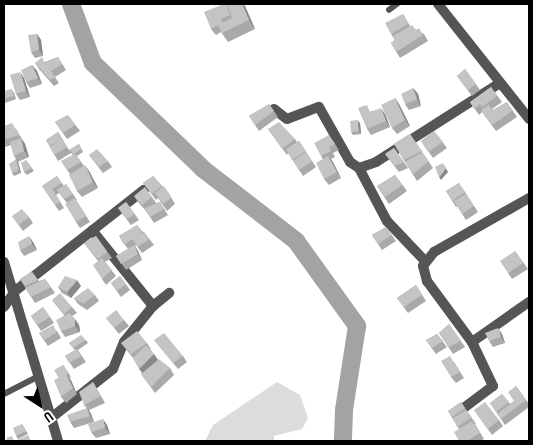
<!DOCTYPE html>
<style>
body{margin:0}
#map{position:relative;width:533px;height:445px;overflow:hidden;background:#fff;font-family:"PT Sans Narrow",sans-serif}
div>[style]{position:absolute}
.green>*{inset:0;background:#dcdcdc}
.river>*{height:18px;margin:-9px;padding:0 9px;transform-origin:9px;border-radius:9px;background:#a3a3a3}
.lane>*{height:5.5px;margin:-2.75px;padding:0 2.75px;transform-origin:2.75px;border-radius:2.75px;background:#555}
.street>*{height:10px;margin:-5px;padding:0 5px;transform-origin:5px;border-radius:5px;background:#555}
.wall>*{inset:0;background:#a9a9a9}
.shaded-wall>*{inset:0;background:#898989}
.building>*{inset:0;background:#c4c4c4}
span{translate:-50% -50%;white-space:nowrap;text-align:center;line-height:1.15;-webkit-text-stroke:4.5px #fff;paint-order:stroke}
.frame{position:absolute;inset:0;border:5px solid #000;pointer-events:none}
.north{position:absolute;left:15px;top:380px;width:50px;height:50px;-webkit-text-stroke:4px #fff;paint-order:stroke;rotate:145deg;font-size:14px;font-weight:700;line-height:20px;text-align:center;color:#000}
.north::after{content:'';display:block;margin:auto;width:18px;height:22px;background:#000;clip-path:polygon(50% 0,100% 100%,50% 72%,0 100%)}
</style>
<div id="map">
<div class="green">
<div style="clip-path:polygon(277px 382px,300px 395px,308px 418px,302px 429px,274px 436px,274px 441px,205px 441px,213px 425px)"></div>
</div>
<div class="river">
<div style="left:71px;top:4px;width:63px;rotate:69.6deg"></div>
<div style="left:93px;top:63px;width:153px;rotate:43.9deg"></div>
<div style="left:203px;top:169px;width:118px;rotate:37.7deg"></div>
<div style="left:296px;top:241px;width:105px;rotate:54.3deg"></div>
<div style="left:357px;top:326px;width:85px;rotate:98.8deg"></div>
<div style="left:344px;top:410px;width:31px;rotate:92deg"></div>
</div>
<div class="lane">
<div style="left:389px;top:10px;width:10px;rotate:-37deg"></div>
<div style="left:4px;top:394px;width:39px;rotate:-27deg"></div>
</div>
<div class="street">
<div style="left:438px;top:4px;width:147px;rotate:51.6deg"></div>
<div style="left:274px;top:109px;width:16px;rotate:38deg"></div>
<div style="left:287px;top:119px;width:34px;rotate:-21deg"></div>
<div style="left:319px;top:107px;width:63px;rotate:60.6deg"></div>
<div style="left:350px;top:162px;width:11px;rotate:34deg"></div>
<div style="left:359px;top:168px;width:18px;rotate:-19deg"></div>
<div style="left:376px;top:162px;width:147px;rotate:-32.5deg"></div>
<div style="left:359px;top:168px;width:60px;rotate:62.2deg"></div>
<div style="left:387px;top:221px;width:55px;rotate:46.5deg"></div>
<div style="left:529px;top:198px;width:109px;rotate:150.4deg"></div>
<div style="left:434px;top:252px;width:18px;rotate:128deg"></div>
<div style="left:423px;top:266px;width:16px;rotate:75deg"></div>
<div style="left:427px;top:281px;width:76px;rotate:53.6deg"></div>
<div style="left:472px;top:342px;width:70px;rotate:-35.1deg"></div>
<div style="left:4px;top:262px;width:187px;rotate:73.2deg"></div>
<div style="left:153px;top:306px;width:21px;rotate:-39deg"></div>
<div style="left:4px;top:307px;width:19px;rotate:-55deg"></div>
<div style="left:15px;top:291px;width:164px;rotate:-38.1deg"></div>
<div style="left:457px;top:413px;width:45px;rotate:-36.9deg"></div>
<div style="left:493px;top:386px;width:49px;rotate:-115.5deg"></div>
<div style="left:51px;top:418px;width:79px;rotate:-38.3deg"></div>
<div style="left:113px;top:369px;width:29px;rotate:-68deg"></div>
<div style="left:124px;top:342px;width:46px;rotate:-51.1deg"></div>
<div style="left:153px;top:306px;width:97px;rotate:-128.8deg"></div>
</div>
<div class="wall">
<div style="clip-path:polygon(226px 4px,229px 7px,245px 6px,255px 29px,228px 42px,221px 32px,216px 35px,211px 29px)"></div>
<div style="clip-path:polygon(403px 14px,410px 26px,416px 30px,424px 34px,428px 41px,400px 58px,391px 43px,395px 40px,391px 34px)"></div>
<div style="clip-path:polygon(37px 34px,41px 40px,43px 56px,35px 58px,31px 52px)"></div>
<div style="clip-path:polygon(58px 57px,66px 70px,55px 77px,59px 83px,54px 86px,39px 69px,35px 63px,45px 62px)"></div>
<div style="clip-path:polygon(32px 65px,37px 71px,42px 84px,30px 88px,26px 82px)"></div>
<div style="clip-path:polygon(465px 69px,480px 90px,472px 96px,457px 76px)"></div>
<div style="clip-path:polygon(24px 78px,30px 97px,20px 100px,16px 94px)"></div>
<div style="clip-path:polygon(491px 87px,502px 102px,492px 109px,493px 110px,507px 102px,517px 117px,496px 131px,482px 112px,479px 115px,470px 102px)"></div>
<div style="clip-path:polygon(413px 88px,418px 94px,421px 106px,409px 110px,405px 104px)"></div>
<div style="clip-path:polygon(4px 91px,14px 92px,16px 99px,5px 103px,4px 101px)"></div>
<div style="clip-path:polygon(395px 98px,399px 104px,410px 126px,397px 134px,392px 128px)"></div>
<div style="clip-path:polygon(269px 104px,278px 117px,259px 131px,249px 116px)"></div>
<div style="clip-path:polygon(371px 111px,385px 114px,390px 127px,371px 135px,367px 129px)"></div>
<div style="clip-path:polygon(68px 115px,80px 131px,67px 139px,55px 122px)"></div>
<div style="clip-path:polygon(360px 123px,361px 134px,353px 135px,351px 132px)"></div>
<div style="clip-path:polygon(4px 126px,16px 129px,25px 144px,29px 157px,18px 162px,21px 173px,14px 176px,12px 173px,16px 159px,14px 156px,11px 145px,5px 147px,4px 145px)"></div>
<div style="clip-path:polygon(268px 129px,295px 139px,297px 142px,299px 141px,316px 167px,303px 176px,288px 153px,287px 155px)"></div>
<div style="clip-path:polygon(434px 131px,447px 148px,433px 158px,421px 141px)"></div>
<div style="clip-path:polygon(58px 132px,69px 150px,79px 144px,83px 152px,77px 156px,84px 166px,89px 171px,98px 188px,82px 197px,77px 191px,70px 174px,61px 161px,73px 155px,71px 153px,58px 161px,46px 140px)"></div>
<div style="clip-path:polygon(410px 134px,433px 168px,417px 181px,394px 144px)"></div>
<div style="clip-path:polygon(333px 141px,339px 150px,333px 153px,335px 157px,331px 159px,341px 178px,329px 185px,324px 179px,323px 159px,321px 156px)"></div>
<div style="clip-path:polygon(394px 148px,408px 168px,399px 172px,385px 154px)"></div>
<div style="clip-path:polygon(89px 155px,108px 161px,112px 167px,103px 173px)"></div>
<div style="clip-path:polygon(26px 160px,34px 171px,27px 175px,24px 172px)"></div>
<div style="clip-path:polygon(395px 175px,407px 191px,389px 204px,377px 186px)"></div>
<div style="clip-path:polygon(57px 176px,64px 186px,66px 184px,77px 200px,76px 200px,90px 222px,80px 228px,76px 222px,67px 203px,59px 193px,56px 195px,64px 208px,59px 211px,42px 186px)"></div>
<div style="clip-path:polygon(153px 176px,163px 187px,168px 192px,175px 204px,167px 211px,158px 198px,156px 200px,143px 183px)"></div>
<div style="clip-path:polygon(459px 183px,478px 212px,466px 220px,457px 206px,456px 207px,446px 191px)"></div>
<div style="clip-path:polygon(134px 196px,152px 197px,156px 203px,160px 202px,168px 215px,154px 223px,146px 211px,138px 202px)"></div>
<div style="clip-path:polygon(126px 202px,139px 220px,131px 225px,118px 208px)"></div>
<div style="clip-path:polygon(12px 216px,29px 217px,33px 223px,23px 231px)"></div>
<div style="clip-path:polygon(137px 225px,143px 232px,144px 232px,154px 245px,142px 253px,136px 245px,135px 246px,138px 251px,142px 260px,126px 270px,116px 256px,128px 249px,119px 236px)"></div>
<div style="clip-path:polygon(386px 227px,396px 241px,382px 250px,372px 235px)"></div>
<div style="clip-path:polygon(96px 236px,112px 258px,105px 262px,116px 276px,106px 285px,102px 279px,98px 261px,84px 243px)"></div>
<div style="clip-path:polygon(33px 242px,37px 250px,24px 256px,20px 250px)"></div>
<div style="clip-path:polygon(515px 251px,528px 269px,512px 279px,508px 273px)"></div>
<div style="clip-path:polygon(32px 272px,39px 281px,45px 279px,55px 293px,35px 303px,20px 279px)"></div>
<div style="clip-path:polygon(120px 276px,130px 290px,121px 297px,111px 283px)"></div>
<div style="clip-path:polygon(416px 285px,426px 301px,408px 313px,397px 298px)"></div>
<div style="clip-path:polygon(81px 286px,71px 298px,62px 293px,58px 287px)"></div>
<div style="clip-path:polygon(95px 295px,99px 301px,87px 310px,78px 304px,74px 298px)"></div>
<div style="clip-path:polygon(52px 300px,72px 307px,77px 313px,72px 316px,79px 325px,80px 332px,65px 337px,61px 331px,64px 315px)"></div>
<div style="clip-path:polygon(43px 307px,54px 323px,41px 331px,31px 316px)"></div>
<div style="clip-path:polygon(106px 318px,124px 320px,129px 326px,119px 334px)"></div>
<div style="clip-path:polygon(449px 324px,465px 347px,453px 354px,439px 333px)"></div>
<div style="clip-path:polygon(57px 331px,61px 338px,48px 346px,39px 333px)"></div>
<div style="clip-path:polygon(437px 334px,447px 347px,436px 354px,426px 340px)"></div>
<div style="clip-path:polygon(502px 334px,505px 343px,493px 347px,489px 341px)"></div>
<div style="clip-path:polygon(86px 340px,88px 343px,78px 350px,86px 362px,74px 369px,65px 356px,75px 350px,69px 343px)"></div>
<div style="clip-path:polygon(154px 340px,183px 356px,187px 362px,178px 369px)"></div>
<div style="clip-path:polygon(121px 343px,147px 343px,151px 349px,150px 349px,158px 360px,170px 368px,174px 375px,155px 393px,141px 374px,142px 373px,133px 358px)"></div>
<div style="clip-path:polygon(454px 362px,464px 378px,456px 383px,451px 377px)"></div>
<div style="clip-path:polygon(63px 365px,71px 377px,69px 378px,77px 394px,66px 403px,61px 397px,59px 378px)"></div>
<div style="clip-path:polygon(93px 382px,105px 403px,89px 410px,91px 414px,94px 422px,74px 428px,70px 422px,87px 408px,84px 405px)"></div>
<div style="clip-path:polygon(516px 386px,529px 404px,529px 407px,505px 425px,490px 403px,502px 394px,510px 404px,514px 401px)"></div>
<div style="clip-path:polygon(461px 402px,476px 424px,475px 424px,484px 439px,481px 441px,459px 441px,459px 429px,448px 411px)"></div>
<div style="clip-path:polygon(474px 410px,499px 420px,503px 426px,492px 435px)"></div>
<div style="clip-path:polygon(22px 424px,28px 434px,18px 439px,16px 436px)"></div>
<div style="clip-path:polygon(107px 425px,110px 434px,96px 438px,91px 432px)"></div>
</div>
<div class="shaded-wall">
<div style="clip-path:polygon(242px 4px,243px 4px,245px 6px,255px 29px,249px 20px)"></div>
<div style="clip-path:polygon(37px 34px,41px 40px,43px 56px,39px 50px)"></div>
<div style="clip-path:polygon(32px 65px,37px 71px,42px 84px,38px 78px)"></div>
<div style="clip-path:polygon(20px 72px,24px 78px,30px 97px,26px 91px)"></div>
<div style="clip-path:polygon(413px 88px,418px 94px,421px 106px,417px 99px)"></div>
<div style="clip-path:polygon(395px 98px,399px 104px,410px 126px,405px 120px)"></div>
<div style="clip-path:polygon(381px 108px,385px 114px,390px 127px,386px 121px)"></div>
<div style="clip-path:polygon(357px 120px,360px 123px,361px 134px,359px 131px)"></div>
<div style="clip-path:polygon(21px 138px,25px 144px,29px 157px,24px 151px)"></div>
<div style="clip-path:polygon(328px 156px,333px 162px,341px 178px,337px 172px)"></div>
<div style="clip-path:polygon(16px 159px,18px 162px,21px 173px,19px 170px)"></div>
<div style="clip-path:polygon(85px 165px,89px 171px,98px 188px,93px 182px)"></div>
<div style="clip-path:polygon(446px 168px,448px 172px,441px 180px,439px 177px)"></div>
<div style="clip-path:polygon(29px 236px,33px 242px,37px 250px,32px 244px)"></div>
<div style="clip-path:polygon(134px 245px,138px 251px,142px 260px,138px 254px)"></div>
<div style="clip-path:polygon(77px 280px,81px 286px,71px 298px,67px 292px)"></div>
<div style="clip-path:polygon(75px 319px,79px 325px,80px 332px,75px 326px)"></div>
<div style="clip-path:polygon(498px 328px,502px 334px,505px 343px,501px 337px)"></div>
<div style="clip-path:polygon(154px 354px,158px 360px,144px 375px,139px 369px)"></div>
<div style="clip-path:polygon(66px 374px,71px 380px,77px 394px,73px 388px)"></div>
<div style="clip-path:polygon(87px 408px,91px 414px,94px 422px,90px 416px)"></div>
<div style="clip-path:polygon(103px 419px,107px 425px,110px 434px,105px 428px)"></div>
</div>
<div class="building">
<div style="clip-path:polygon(224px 4px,226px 4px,230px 15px,221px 19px,223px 23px,211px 29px,204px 12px)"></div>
<div style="clip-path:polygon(227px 4px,242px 4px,249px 20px,222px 33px,218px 25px,232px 18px)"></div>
<div style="clip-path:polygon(403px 14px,408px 24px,391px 34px,385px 23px)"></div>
<div style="clip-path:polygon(412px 25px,416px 30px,419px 28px,423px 35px,396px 52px,391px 43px,396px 40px,393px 36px)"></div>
<div style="clip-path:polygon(37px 34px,39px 50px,31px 52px,28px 35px)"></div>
<div style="clip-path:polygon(42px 57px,45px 63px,58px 57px,62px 64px,51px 71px,55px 77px,50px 80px,35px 63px)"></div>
<div style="clip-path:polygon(32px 65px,38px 78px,26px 82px,21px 70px)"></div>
<div style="clip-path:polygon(465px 69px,476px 84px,468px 90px,457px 76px)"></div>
<div style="clip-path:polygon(20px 72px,26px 91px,16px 94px,10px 75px)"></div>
<div style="clip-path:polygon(491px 87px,497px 96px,482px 107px,480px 104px,474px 109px,470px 102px)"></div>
<div style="clip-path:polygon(413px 88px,417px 99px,405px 104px,401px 94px)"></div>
<div style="clip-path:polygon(12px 89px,14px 96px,4px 99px,4px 91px)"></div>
<div style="clip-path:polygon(395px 98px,405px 120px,392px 128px,381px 105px)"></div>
<div style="clip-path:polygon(507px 102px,512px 111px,492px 125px,481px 110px,489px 105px,492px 111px)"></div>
<div style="clip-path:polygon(269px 104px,274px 111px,255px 125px,249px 116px)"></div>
<div style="clip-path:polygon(367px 105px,370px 112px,381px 108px,386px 121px,367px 129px,358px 108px)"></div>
<div style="clip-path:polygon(68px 115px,75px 125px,63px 133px,55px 122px)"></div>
<div style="clip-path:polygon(357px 120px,359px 131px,351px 132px,350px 121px)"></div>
<div style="clip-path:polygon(279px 122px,295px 139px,282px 149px,268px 129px)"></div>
<div style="clip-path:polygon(12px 123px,19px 135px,4px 140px,4px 126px)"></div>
<div style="clip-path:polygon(434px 131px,443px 142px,428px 152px,421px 141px)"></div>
<div style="clip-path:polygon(58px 132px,62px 138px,50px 146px,46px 140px)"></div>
<div style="clip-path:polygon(410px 134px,422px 151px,404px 160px,394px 144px)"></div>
<div style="clip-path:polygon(329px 135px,335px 144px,329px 147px,331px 151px,321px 156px,314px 143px)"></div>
<div style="clip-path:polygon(21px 138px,24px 151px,14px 156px,10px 142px)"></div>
<div style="clip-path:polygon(62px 138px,67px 147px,54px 155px,50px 147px)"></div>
<div style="clip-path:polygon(299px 141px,306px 151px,292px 160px,286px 149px)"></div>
<div style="clip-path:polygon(79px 144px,81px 149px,74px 154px,69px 150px)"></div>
<div style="clip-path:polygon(394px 148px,404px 162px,395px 166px,385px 154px)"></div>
<div style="clip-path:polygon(97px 149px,108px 161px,99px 167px,89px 155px)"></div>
<div style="clip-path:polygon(306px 152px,312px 161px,299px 170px,293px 161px)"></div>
<div style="clip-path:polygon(422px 152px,428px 162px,413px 174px,405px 162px)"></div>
<div style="clip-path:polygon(75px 154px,81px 162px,67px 170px,61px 161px)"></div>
<div style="clip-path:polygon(328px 156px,337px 172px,324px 179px,316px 163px)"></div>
<div style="clip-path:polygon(16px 159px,19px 170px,12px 173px,9px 164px)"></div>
<div style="clip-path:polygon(26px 160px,32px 168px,24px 172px,21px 163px)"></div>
<div style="clip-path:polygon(443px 163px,446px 168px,439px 177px,435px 167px)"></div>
<div style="clip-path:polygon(85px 165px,93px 182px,77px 191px,69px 175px)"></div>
<div style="clip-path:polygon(395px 175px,402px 185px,385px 197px,377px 186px)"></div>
<div style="clip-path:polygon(57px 176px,62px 183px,52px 189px,60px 202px,55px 205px,42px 186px)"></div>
<div style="clip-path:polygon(153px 176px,162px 186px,152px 194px,143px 183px)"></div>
<div style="clip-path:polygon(459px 183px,465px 192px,452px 201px,446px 191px)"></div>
<div style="clip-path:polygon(66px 184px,73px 194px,64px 199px,57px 190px)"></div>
<div style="clip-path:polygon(164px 186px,171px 198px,163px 204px,155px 193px)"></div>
<div style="clip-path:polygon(145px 187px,152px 197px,142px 205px,134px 196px)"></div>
<div style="clip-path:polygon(466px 194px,474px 206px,462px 214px,454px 201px)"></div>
<div style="clip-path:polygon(75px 198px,86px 216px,76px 222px,65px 204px)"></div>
<div style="clip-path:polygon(126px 202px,135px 214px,127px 219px,118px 208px)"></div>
<div style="clip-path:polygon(160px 202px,164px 209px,150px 217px,145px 208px)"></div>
<div style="clip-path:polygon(22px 209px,29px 217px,19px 225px,12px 216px)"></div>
<div style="clip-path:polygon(137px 225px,142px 232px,138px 235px,144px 232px,149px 239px,138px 247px,132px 239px,124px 245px,119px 236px)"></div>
<div style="clip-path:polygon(386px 227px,392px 235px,378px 244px,372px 235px)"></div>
<div style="clip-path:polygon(29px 236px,32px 244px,20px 250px,18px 242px)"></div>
<div style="clip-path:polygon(96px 236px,107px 252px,98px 259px,84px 243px)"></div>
<div style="clip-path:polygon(134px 245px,138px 254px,121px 264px,116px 256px)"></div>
<div style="clip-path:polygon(515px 251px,523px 263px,508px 273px,500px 261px)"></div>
<div style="clip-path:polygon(102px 258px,112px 270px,102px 279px,93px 265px)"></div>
<div style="clip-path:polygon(32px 272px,38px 280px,25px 286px,20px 279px)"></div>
<div style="clip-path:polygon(65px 276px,77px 280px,67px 292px,58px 287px)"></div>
<div style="clip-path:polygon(120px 276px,126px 284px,117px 291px,111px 283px)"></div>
<div style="clip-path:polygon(45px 279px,51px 287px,31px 297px,25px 288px)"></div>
<div style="clip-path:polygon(416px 285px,422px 295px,404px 307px,397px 298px)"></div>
<div style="clip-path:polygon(88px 288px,95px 295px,83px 304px,74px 298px)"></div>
<div style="clip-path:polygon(60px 293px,72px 307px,64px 314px,52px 300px)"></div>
<div style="clip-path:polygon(43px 307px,50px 317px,37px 325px,31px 316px)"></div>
<div style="clip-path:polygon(116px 310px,124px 320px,114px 328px,106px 318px)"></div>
<div style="clip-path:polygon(69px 313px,75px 319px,75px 326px,61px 331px,56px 320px)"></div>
<div style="clip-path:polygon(449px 324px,461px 341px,449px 347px,439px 333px)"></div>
<div style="clip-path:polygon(53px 325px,57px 332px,44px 340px,39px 333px)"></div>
<div style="clip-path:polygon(498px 328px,501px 337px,489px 341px,485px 333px)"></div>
<div style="clip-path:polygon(137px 331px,147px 343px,131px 354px,121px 343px)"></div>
<div style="clip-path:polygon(164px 333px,183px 356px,173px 363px,154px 340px)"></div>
<div style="clip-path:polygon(437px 334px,443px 341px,432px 348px,426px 340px)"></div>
<div style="clip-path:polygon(81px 335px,86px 340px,73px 348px,69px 343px)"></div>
<div style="clip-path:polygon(146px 345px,154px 354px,139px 369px,133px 358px)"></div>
<div style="clip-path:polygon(77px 349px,81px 356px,69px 363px,65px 356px)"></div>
<div style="clip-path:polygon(450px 356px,460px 372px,451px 377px,441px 361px)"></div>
<div style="clip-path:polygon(159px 359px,170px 368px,151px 387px,141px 374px)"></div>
<div style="clip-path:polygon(63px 365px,69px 373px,59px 378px,54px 370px)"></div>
<div style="clip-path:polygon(66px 374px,73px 388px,61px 397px,54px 380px)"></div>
<div style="clip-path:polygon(93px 382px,101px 396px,84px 405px,79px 392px)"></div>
<div style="clip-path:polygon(516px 386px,526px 400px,501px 419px,497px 414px,514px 401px,508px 392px)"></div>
<div style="clip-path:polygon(502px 394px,509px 402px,496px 412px,490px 403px)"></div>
<div style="clip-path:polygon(461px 402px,465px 408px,452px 417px,448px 411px)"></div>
<div style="clip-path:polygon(485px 402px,499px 420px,488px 429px,474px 410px)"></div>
<div style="clip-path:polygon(87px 408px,90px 416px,70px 422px,67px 415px)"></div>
<div style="clip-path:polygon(466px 410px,471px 418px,457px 427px,453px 418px)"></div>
<div style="clip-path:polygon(103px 419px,105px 428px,91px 432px,88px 424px)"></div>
<div style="clip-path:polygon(472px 421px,480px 433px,467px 441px,459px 441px,454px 432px)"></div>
<div style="clip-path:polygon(22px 424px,26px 431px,16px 436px,13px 428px)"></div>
<div style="clip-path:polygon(28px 435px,31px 441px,17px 441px,17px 440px)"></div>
<div style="clip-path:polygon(12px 436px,14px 441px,8px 441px,6px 438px)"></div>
</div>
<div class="frame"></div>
<div class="north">U</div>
</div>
